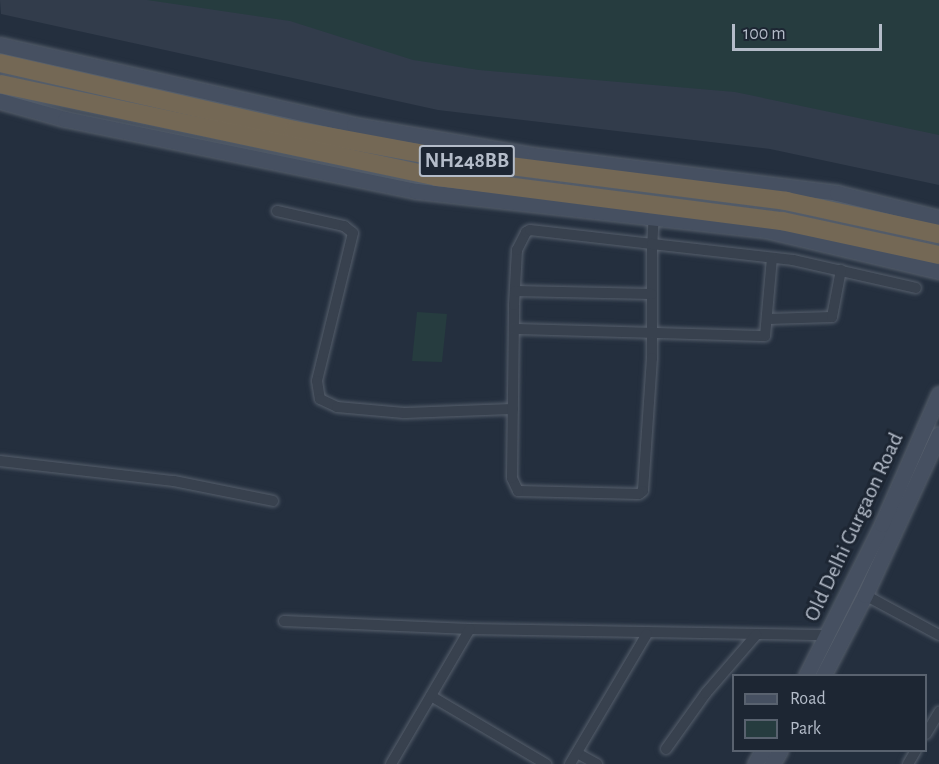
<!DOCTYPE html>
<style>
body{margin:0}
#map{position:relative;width:939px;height:764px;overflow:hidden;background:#242f3e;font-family:"Alegreya Sans",sans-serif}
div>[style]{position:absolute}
.airport>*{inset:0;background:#323c4b}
.green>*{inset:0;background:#263c3f}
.highway-tunnel>*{height:18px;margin-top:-9px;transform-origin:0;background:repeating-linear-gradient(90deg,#3a4453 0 18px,transparent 0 27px)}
.roads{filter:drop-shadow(0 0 2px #565f6c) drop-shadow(0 0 2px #565f6c)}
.street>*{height:10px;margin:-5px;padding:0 5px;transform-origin:5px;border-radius:5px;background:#38414e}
.secondary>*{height:15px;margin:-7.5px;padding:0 7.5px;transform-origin:7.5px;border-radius:7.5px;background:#465061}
.highway>*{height:18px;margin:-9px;padding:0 9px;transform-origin:9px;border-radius:9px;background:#746855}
span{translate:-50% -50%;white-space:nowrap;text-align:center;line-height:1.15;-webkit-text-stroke:6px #1d2633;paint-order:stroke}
.shield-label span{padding:2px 4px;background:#1d2633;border:2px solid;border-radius:4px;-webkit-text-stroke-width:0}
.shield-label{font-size:21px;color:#b4bcc9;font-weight:700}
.street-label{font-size:22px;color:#b4bcc9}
.legend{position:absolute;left:732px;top:674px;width:195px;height:78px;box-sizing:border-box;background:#1d2633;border:2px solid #59626f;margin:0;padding:8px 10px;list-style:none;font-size:18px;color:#b4bcc9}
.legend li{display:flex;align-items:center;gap:12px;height:30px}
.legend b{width:30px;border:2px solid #59626f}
.scale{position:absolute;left:732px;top:24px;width:150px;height:27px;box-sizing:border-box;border:3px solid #b4bcc9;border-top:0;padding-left:8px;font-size:18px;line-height:21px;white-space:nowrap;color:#b4bcc9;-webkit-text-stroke:4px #1d2633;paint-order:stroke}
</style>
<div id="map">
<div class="airport">
<div style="clip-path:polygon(0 0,939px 0,939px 185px,770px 149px,438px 110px,1px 14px)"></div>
</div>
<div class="green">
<div style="clip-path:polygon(147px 0,939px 0,939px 135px,735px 92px,479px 70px,413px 60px,290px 21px)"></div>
<div style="clip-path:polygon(417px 312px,447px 314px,442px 362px,412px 361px)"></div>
</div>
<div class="highway-tunnel">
<div style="left:872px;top:210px;width:56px;rotate:12.3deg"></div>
</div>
<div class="roads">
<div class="street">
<div style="left:277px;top:211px;width:69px;rotate:12.6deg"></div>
<div style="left:344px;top:226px;width:11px;rotate:38deg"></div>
<div style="left:353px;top:233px;width:152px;rotate:103.7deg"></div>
<div style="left:317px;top:381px;width:18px;rotate:81deg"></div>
<div style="left:320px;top:399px;width:19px;rotate:25deg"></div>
<div style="left:337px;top:407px;width:67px;rotate:5.1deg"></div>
<div style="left:404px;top:413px;width:109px;rotate:-2.1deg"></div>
<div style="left:654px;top:211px;width:33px;rotate:93deg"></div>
<div style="left:652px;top:244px;width:114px;rotate:90deg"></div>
<div style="left:652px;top:358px;width:133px;rotate:93.9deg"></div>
<div style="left:643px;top:491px;width:5px;rotate:143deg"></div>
<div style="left:639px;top:494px;width:121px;rotate:-178.6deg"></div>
<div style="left:518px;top:491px;width:14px;rotate:-115deg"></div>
<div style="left:512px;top:478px;width:173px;rotate:-89.3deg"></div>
<div style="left:514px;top:305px;width:55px;rotate:-86.9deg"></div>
<div style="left:517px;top:250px;width:20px;rotate:-63deg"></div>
<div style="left:526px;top:232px;width:4px;rotate:-27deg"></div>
<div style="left:530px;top:230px;width:123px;rotate:6.5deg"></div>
<div style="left:652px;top:244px;width:142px;rotate:6.5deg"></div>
<div style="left:793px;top:260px;width:126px;rotate:12.8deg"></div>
<div style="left:515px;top:291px;width:137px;rotate:1.3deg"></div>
<div style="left:768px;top:319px;width:64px;rotate:-1.8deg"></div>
<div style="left:832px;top:317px;width:48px;rotate:-79.2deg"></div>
<div style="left:514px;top:329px;width:251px;rotate:1.6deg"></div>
<div style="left:765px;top:336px;width:78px;rotate:-84.9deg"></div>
<div style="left:0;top:461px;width:175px;rotate:6.6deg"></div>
<div style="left:174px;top:481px;width:101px;rotate:11.4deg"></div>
<div style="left:865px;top:595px;width:84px;rotate:28.4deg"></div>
<div style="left:284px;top:621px;width:186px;rotate:2.5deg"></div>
<div style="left:470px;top:629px;width:359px;rotate:1deg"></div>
<div style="left:431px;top:696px;width:134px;rotate:30.6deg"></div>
<div style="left:926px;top:734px;width:26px;rotate:-59deg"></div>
<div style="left:666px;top:749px;width:69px;rotate:-54.5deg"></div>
<div style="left:706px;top:693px;width:77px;rotate:-49.2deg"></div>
<div style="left:577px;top:753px;width:23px;rotate:29deg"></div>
<div style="left:391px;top:764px;width:156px;rotate:-59.7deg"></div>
<div style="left:570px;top:764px;width:151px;rotate:-59.4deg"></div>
<div style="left:908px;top:764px;width:16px;rotate:-60deg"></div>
</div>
<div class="secondary">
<div style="left:0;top:45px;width:363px;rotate:12.7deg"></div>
<div style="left:354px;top:125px;width:182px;rotate:9.5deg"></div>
<div style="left:534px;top:155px;width:305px;rotate:7.1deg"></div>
<div style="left:837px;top:193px;width:105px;rotate:13.8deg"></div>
<div style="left:0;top:101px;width:67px;rotate:15.5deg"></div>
<div style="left:65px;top:119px;width:358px;rotate:11.6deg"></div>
<div style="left:416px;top:191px;width:351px;rotate:6.4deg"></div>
<div style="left:765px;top:230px;width:179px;rotate:13.3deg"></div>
<div style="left:806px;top:676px;width:170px;rotate:-63.4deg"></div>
<div style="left:882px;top:524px;width:142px;rotate:-66.3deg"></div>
<div style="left:823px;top:676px;width:91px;rotate:-62.6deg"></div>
<div style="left:865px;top:595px;width:177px;rotate:-65.3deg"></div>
<div style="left:755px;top:764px;width:16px;rotate:-60deg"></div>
<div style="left:772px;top:764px;width:16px;rotate:-60deg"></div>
</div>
<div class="highway">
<div style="left:0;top:63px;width:302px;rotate:12.8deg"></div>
<div style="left:294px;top:130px;width:147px;rotate:10.5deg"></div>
<div style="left:439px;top:157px;width:350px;rotate:7.2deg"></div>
<div style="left:786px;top:201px;width:157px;rotate:12.2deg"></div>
<div style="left:0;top:84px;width:447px;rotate:12deg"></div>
<div style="left:437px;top:177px;width:348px;rotate:7.3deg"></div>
<div style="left:782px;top:221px;width:161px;rotate:12.2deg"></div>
</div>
</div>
<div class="shield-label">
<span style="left:467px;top:161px">NH248BB</span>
</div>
<div class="street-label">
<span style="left:854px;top:527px;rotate:-65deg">Old Delhi Gurgaon Road</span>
</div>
<ul class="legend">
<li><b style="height:8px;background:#465061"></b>Road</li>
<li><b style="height:16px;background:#263c3f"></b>Park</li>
</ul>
<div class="scale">100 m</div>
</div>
